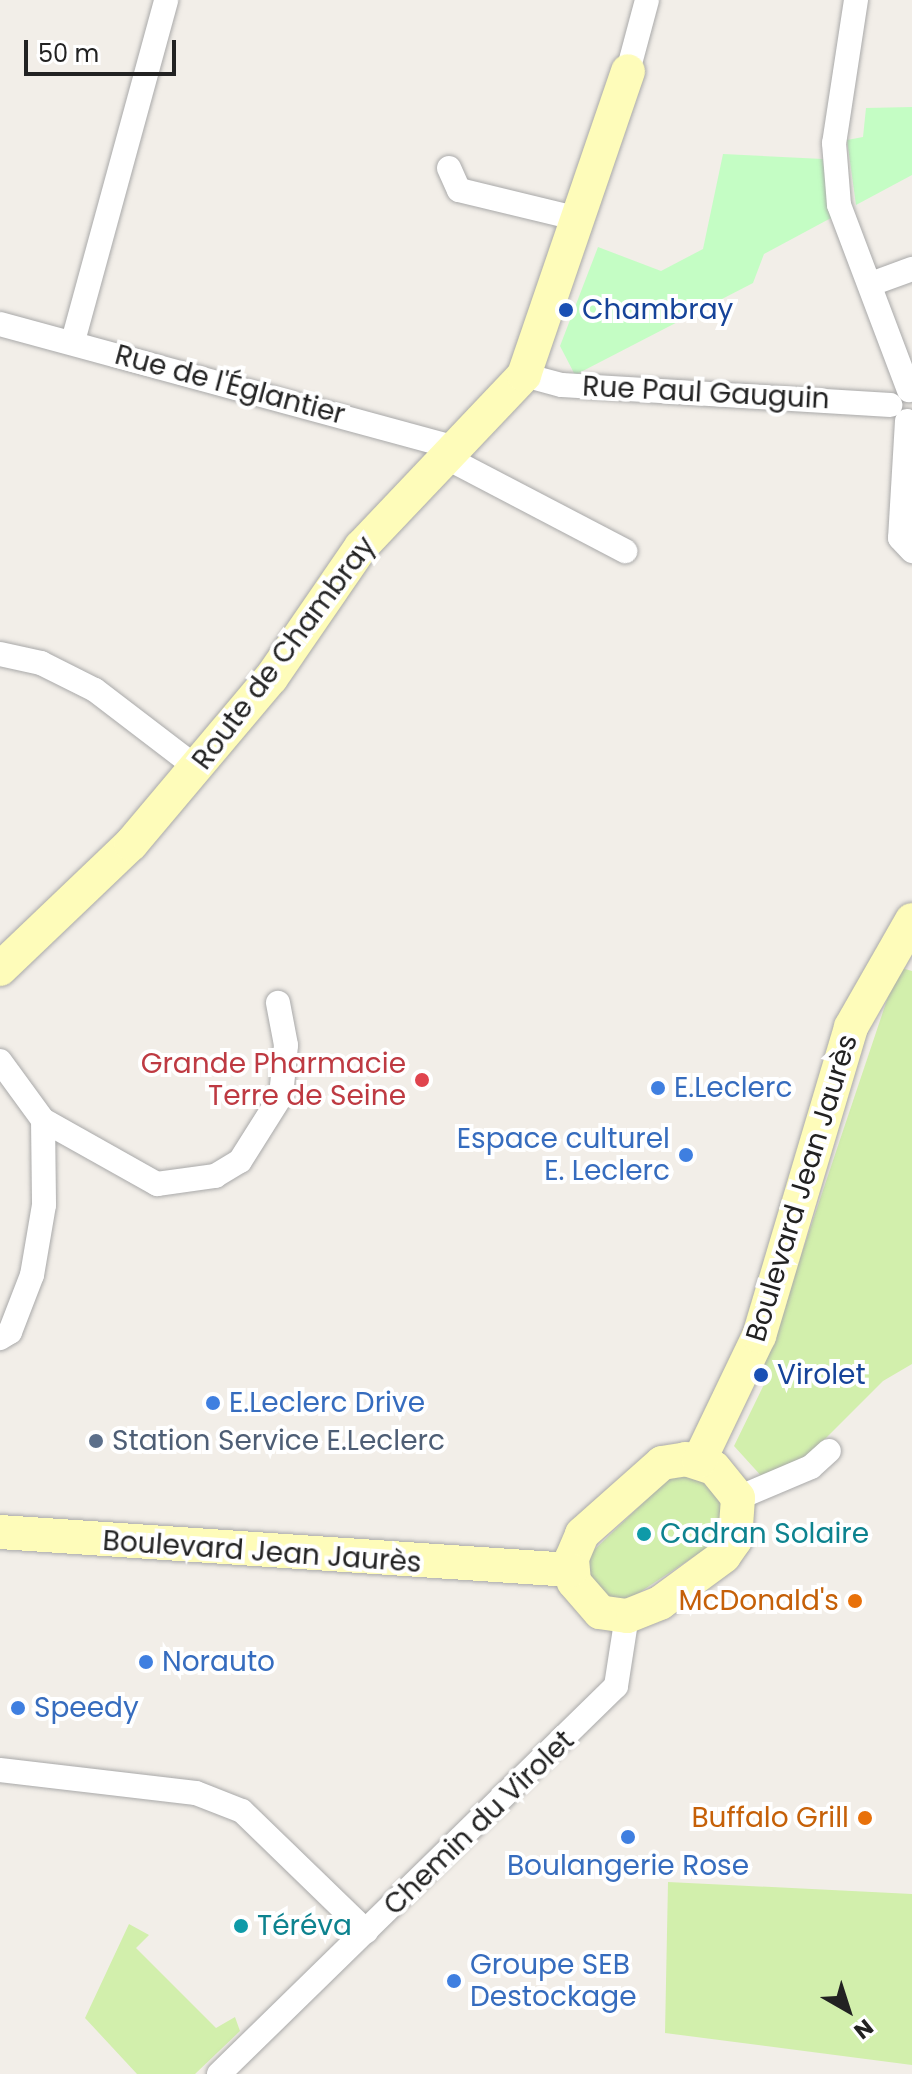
<!DOCTYPE html>
<meta charset="utf-8">
<style>
body{margin:0}
#map{position:relative;width:912px;height:2074px;overflow:hidden;background:#f2eee8;font-family:Poppins,sans-serif}
div>[style]{position:absolute}
.grass>*{inset:0;background:#d2efac}
.park>*{inset:0;background:#c4fdc4}
.roads{filter:drop-shadow(0 0 2px #a9a9a9) drop-shadow(0 0 2px #a9a9a9)}
.street>*{height:24px;margin:-12px;padding:0 12px;transform-origin:12px;border-radius:12px;background:#fff}
.secondary>*{height:34px;margin:-17px;padding:0 17px;transform-origin:17px;border-radius:17px;background:#fefcba}
.dots>*{width:22px;height:22px;translate:-50% -50%;box-sizing:border-box;border:4px solid #fff;border-radius:50%}
span{translate:-50% -50%;white-space:nowrap;text-align:center;line-height:1.15;-webkit-text-stroke:8px #fff;paint-order:stroke}
.transit-label{font-size:28px;color:#164399}
.left{translate:0 -50%;text-align:left}
.street-label{font-size:28px;color:#222}
.health-label{font-size:28px;color:#be3a42}
.right{translate:-100% -50%;text-align:right}
.shop-label{font-size:28px;color:#366cbe}
.service-label{font-size:28px;color:#4e5e75}
.culture-label{font-size:28px;color:#0d838f}
.food-label{font-size:28px;color:#c56008}
.north{position:absolute;left:808px;top:1970px;width:80px;height:80px;-webkit-text-stroke:6px #fff;paint-order:stroke;rotate:141deg;font-size:22px;font-weight:700;line-height:32px;text-align:center;color:#222}
.north::after{content:'';display:block;margin:auto;width:28px;height:36px;background:#222;clip-path:polygon(50% 0,100% 100%,50% 72%,0 100%)}
.scale{position:absolute;left:24px;top:40px;width:152px;height:36px;box-sizing:border-box;border:4px solid #222;border-top:0;padding-left:10px;font-size:24px;line-height:28px;white-space:nowrap;color:#222;-webkit-text-stroke:6px #fff;paint-order:stroke}
</style>
<div id="map">
<div class="grass">
<div style="clip-path:polygon(898px 967px,912px 971px,912px 1364px,883px 1381px,810px 1454px,765px 1480px,734px 1446px,771px 1370px,764px 1366px)"></div>
<div style="clip-path:polygon(683px 1474px,703px 1478px,723px 1507px,713px 1544px,625px 1602px,595px 1592px,586px 1567px,590px 1554px,670px 1477px)"></div>
<div style="clip-path:polygon(668px 1882px,912px 1894px,912px 2065px,665px 2033px)"></div>
<div style="clip-path:polygon(129px 1924px,149px 1935px,136px 1948px,216px 2028px,235px 2017px,240px 2031px,195px 2074px,137px 2074px,85px 2018px)"></div>
</div>
<div class="park">
<div style="clip-path:polygon(912px 107px,912px 175px,856px 205px,847px 140px,863px 137px,866px 108px)"></div>
<div style="clip-path:polygon(723px 154px,823px 159px,831px 218px,764px 254px,753px 283px,575px 375px,560px 346px,598px 247px,661px 271px,703px 249px)"></div>
</div>
<div class="roads">
<div class="street">
<div style="left:856px;top:0;width:145px;rotate:98.7deg"></div>
<div style="left:834px;top:143px;width:62px;rotate:85.4deg"></div>
<div style="left:839px;top:205px;width:198px;rotate:69.3deg"></div>
<div style="left:628px;top:71px;width:73px;rotate:-75deg"></div>
<div style="left:449px;top:168px;width:24px;rotate:66deg"></div>
<div style="left:459px;top:190px;width:123px;rotate:13.6deg"></div>
<div style="left:871px;top:284px;width:44px;rotate:-20.1deg"></div>
<div style="left:0;top:324px;width:477px;rotate:15.2deg"></div>
<div style="left:73px;top:341px;width:353px;rotate:-74.7deg"></div>
<div style="left:524px;top:375px;width:39px;rotate:15deg"></div>
<div style="left:562px;top:385px;width:329px;rotate:3.5deg"></div>
<div style="left:907px;top:421px;width:117px;rotate:93.4deg"></div>
<div style="left:900px;top:538px;width:18px;rotate:47deg"></div>
<div style="left:449px;top:459px;width:199px;rotate:27.6deg"></div>
<div style="left:0;top:654px;width:42px;rotate:12.4deg"></div>
<div style="left:41px;top:663px;width:60px;rotate:26.6deg"></div>
<div style="left:95px;top:690px;width:128px;rotate:37.4deg"></div>
<div style="left:0;top:1061px;width:73px;rotate:53.9deg"></div>
<div style="left:43px;top:1120px;width:85px;rotate:89.3deg"></div>
<div style="left:44px;top:1205px;width:71px;rotate:99.7deg"></div>
<div style="left:32px;top:1275px;width:61px;rotate:111.1deg"></div>
<div style="left:10px;top:1332px;width:12px;rotate:149deg"></div>
<div style="left:43px;top:1120px;width:131px;rotate:29.3deg"></div>
<div style="left:157px;top:1184px;width:59px;rotate:-7.9deg"></div>
<div style="left:215px;top:1176px;width:29px;rotate:-31deg"></div>
<div style="left:240px;top:1161px;width:77px;rotate:-57.8deg"></div>
<div style="left:281px;top:1096px;width:51px;rotate:-84.4deg"></div>
<div style="left:286px;top:1045px;width:43px;rotate:-100.8deg"></div>
<div style="left:738px;top:1498px;width:79px;rotate:-23deg"></div>
<div style="left:811px;top:1467px;width:24px;rotate:-42deg"></div>
<div style="left:0;top:1770px;width:197px;rotate:6.7deg"></div>
<div style="left:196px;top:1793px;width:49px;rotate:21.4deg"></div>
<div style="left:242px;top:1811px;width:173px;rotate:44.1deg"></div>
<div style="left:219px;top:2074px;width:555px;rotate:-44.34deg"></div>
<div style="left:616px;top:1686px;width:71px;rotate:-81.1deg"></div>
</div>
<div class="secondary">
<div style="left:0;top:969px;width:181px;rotate:-43.7deg"></div>
<div style="left:131px;top:844px;width:217px;rotate:-49.9deg"></div>
<div style="left:271px;top:678px;width:159px;rotate:-55.5deg"></div>
<div style="left:361px;top:547px;width:237px;rotate:-46.5deg"></div>
<div style="left:524px;top:375px;width:321px;rotate:-71.1deg"></div>
<div style="left:686px;top:1459px;width:29px;rotate:18deg"></div>
<div style="left:714px;top:1468px;width:38px;rotate:51deg"></div>
<div style="left:738px;top:1498px;width:42px;rotate:94.1deg"></div>
<div style="left:735px;top:1540px;width:19px;rotate:125deg"></div>
<div style="left:724px;top:1556px;width:79px;rotate:143.7deg"></div>
<div style="left:660px;top:1603px;width:35px;rotate:158deg"></div>
<div style="left:627px;top:1616px;width:27px;rotate:-172deg"></div>
<div style="left:600px;top:1612px;width:40px;rotate:-131deg"></div>
<div style="left:574px;top:1582px;width:24px;rotate:-95deg"></div>
<div style="left:572px;top:1558px;width:26px;rotate:-67deg"></div>
<div style="left:582px;top:1534px;width:107px;rotate:-41.6deg"></div>
<div style="left:662px;top:1463px;width:24px;rotate:-9deg"></div>
<div style="left:699px;top:1461px;width:139px;rotate:-64.4deg"></div>
<div style="left:759px;top:1336px;width:322px;rotate:-73.4deg"></div>
<div style="left:851px;top:1027px;width:123px;rotate:-60.3deg"></div>
<div style="left:0;top:1532px;width:572px;rotate:3.81deg"></div>
</div>
</div>
<div class="dots">
<div style="left:566px;top:310px;background:#1a4fb4"></div>
<div style="left:422px;top:1080px;background:#e0444e"></div>
<div style="left:658px;top:1088px;background:#3f7fe0"></div>
<div style="left:686px;top:1155px;background:#3f7fe0"></div>
<div style="left:761px;top:1375px;background:#1a4fb4"></div>
<div style="left:213px;top:1403px;background:#3f7fe0"></div>
<div style="left:96px;top:1441px;background:#5c6f8a"></div>
<div style="left:644px;top:1534px;background:#0f9aa8"></div>
<div style="left:855px;top:1601px;background:#e8710a"></div>
<div style="left:146px;top:1662px;background:#3f7fe0"></div>
<div style="left:18px;top:1708px;background:#3f7fe0"></div>
<div style="left:865px;top:1818px;background:#e8710a"></div>
<div style="left:628px;top:1837px;background:#3f7fe0"></div>
<div style="left:241px;top:1926px;background:#0f9aa8"></div>
<div style="left:454px;top:1981px;background:#3f7fe0"></div>
</div>
<div class="transit-label">
<span class="left" style="left:582px;top:310px">Chambray</span>
<span class="left" style="left:777px;top:1375px">Virolet</span>
</div>
<div class="street-label">
<span style="left:230px;top:385px;rotate:15deg">Rue de l'Églantier</span>
<span style="left:706px;top:393px;rotate:3deg">Rue Paul Gauguin</span>
<span style="left:284px;top:653px;rotate:-53deg">Route de Chambray</span>
<span style="left:802px;top:1188px;rotate:-73deg">Boulevard Jean Jaurès</span>
<span style="left:262px;top:1552px;rotate:4deg">Boulevard Jean Jaurès</span>
<span style="left:479px;top:1823px;rotate:-44deg">Chemin du Virolet</span>
</div>
<div class="health-label">
<span class="right" style="left:406px;top:1080px">Grande Pharmacie<br>Terre de Seine</span>
</div>
<div class="shop-label">
<span class="left" style="left:674px;top:1088px">E.Leclerc</span>
<span class="right" style="left:670px;top:1155px">Espace culturel<br>E. Leclerc</span>
<span class="left" style="left:229px;top:1403px">E.Leclerc Drive</span>
<span class="left" style="left:162px;top:1662px">Norauto</span>
<span class="left" style="left:34px;top:1708px">Speedy</span>
<span style="left:628px;top:1866px">Boulangerie Rose</span>
<span class="left" style="left:470px;top:1981px">Groupe SEB<br>Destockage</span>
</div>
<div class="service-label">
<span class="left" style="left:112px;top:1441px">Station Service E.Leclerc</span>
</div>
<div class="culture-label">
<span class="left" style="left:660px;top:1534px">Cadran Solaire</span>
<span class="left" style="left:257px;top:1926px">Téréva</span>
</div>
<div class="food-label">
<span class="right" style="left:839px;top:1601px">McDonald's</span>
<span class="right" style="left:849px;top:1818px">Buffalo Grill</span>
</div>
<div class="north">N</div>
<div class="scale">50 m</div>
</div>
